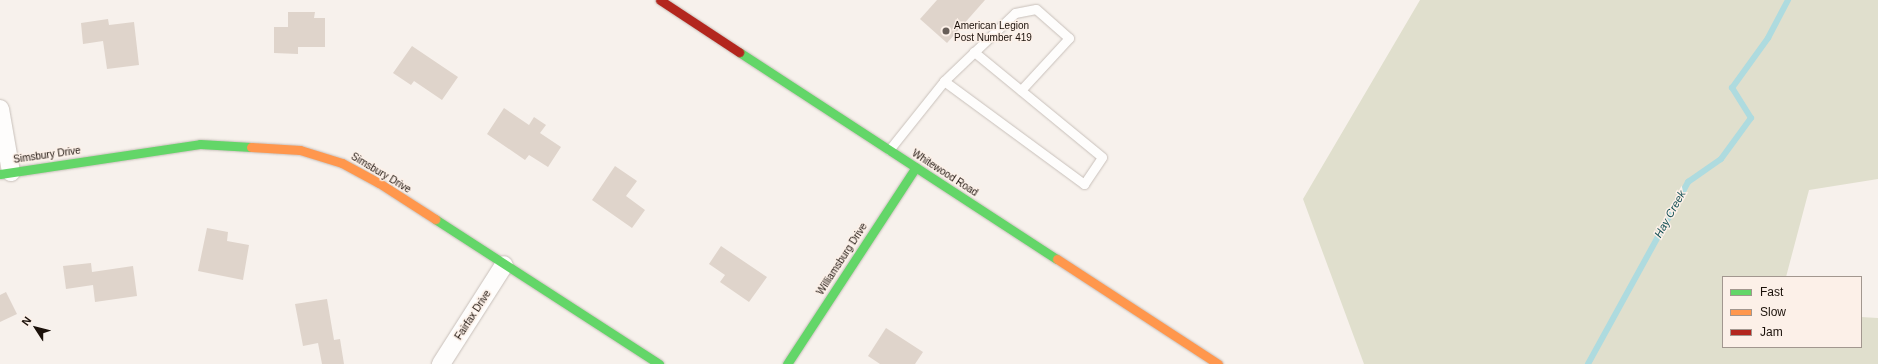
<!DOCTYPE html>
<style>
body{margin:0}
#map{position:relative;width:1878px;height:364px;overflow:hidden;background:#f7f1ec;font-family:Helvetica,sans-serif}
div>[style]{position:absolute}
.green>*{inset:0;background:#e0dfcd}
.stream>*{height:6px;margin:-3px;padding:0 3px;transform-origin:3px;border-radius:3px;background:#aedbdf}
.building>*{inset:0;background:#dfd4cb}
.roads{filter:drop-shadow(0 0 1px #c8c0ba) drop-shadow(0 0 1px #c8c0ba)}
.lane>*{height:9px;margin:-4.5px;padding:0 4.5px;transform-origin:4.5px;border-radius:4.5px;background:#fefdfc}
.street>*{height:18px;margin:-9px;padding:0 9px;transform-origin:9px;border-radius:9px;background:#fefdfc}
.fast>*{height:9px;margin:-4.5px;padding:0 4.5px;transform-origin:4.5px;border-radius:4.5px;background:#63d668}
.slow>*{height:9px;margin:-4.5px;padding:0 4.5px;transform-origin:4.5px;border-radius:4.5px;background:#ff974d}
.jam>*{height:9px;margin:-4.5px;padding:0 4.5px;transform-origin:4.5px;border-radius:4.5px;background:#b3261e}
.dots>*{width:11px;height:11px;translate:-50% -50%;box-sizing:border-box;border:2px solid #fcf0e8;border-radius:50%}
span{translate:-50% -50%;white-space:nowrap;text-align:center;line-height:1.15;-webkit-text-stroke:3px #fcf0e8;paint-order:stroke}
.poi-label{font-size:10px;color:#1b110a}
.left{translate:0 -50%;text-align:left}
.street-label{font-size:10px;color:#1b110a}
.water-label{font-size:11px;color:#0f4c52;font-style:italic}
.legend{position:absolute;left:1722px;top:276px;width:140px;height:72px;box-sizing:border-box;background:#fcf0e8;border:1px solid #a2978f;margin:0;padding:5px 7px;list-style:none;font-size:12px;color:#1b110a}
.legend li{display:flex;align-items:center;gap:8px;height:20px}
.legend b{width:20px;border:1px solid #a2978f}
.north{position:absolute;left:16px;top:308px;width:40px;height:40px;-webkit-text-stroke:3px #fcf0e8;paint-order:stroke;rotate:306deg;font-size:11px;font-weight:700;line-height:16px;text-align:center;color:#1b110a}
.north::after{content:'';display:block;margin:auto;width:14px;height:18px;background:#1b110a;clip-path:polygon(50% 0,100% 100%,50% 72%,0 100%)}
</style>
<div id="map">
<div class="green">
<div style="clip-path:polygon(1420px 0,1878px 0,1878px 179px,1809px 190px,1786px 277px,1723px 277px,1723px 347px,1861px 347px,1861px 317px,1878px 318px,1878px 364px,1364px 364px,1303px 199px)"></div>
</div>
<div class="stream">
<div style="left:1588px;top:364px;width:208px;rotate:-61.2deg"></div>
<div style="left:1688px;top:182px;width:40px;rotate:-34.9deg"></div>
<div style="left:1721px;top:159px;width:51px;rotate:-53.8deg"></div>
<div style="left:1751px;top:118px;width:36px;rotate:-122deg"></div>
<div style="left:1732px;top:88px;width:62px;rotate:-54.2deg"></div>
<div style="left:1768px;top:38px;width:43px;rotate:-62.2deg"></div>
</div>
<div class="building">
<div style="clip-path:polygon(937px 0,985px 0,947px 43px,920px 19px)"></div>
<div style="clip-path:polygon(288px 12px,315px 12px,314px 18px,325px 18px,325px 47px,298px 47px,298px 54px,274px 53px,274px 27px,288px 27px)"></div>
<div style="clip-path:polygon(108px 19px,109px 25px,134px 22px,139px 65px,107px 69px,103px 41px,83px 44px,81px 23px)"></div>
<div style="clip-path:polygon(412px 46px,458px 77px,442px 100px,414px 81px,411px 85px,393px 73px)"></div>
<div style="clip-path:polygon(504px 108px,529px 125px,534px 117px,546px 125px,540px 133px,561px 147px,548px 167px,529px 155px,525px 160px,487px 134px)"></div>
<div style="clip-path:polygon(615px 166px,637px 181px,626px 196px,645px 210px,632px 228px,592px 200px)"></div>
<div style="clip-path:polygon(207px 228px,228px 232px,227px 241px,249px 245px,243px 280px,198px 271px)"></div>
<div style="clip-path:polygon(721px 246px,767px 277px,749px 302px,720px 282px,725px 275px,709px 264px)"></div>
<div style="clip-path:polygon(91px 263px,92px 272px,133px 266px,137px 296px,95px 302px,93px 285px,66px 289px,63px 266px)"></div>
<div style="clip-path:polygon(6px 292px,17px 314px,0 322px,0 295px)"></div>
<div style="clip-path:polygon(327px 299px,334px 340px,340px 339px,344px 364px,322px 364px,318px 343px,303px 346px,295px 304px)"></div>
<div style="clip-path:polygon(886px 328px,923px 352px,915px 364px,880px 364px,868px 356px)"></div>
</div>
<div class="roads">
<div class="lane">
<div style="left:944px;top:81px;width:174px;rotate:36.3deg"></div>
<div style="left:1084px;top:184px;width:32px;rotate:-56deg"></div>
<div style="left:1102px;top:157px;width:166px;rotate:-140.6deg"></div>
<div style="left:889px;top:150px;width:88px;rotate:-51.4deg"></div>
<div style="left:944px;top:81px;width:98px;rotate:-43.8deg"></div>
<div style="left:1015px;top:13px;width:21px;rotate:-11deg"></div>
<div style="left:1036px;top:9px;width:44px;rotate:41.3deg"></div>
<div style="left:1069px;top:38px;width:71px;rotate:132.7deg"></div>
</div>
<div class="street">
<div style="left:0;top:109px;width:64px;rotate:80.1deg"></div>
<div style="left:441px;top:364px;width:117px;rotate:-57.5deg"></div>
</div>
<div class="fast">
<div style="left:739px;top:52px;width:379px;rotate:33.1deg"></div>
<div style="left:0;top:174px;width:202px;rotate:-8.5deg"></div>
<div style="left:200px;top:144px;width:51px;rotate:3.4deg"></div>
<div style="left:435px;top:219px;width:267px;rotate:32.9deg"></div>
<div style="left:787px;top:364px;width:235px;rotate:-56.8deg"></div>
</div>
<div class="slow">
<div style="left:251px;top:147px;width:49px;rotate:3.5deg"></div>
<div style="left:300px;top:150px;width:44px;rotate:17.2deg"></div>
<div style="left:342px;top:163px;width:42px;rotate:28.4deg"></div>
<div style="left:379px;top:183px;width:67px;rotate:32.7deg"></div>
<div style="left:1057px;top:259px;width:192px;rotate:33.1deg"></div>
</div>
<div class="jam">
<div style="left:660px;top:0;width:95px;rotate:33.4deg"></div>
</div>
</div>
<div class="dots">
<div style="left:946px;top:31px;background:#685f59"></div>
</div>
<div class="poi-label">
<span class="left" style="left:954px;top:31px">American Legion<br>Post Number 419</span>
</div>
<div class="street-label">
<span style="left:47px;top:155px;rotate:-8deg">Simsbury Drive</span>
<span style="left:381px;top:173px;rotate:31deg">Simsbury Drive</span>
<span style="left:945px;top:173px;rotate:33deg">Whitewood Road</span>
<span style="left:842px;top:259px;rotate:-57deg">Williamsburg Drive</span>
<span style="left:473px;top:315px;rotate:-57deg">Fairfax Drive</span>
</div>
<div class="water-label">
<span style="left:1670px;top:214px;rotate:-61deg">Hay Creek</span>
</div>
<ul class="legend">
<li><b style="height:5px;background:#63d668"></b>Fast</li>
<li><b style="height:5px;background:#ff974d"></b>Slow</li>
<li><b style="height:5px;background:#b3261e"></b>Jam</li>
</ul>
<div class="north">N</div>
</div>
